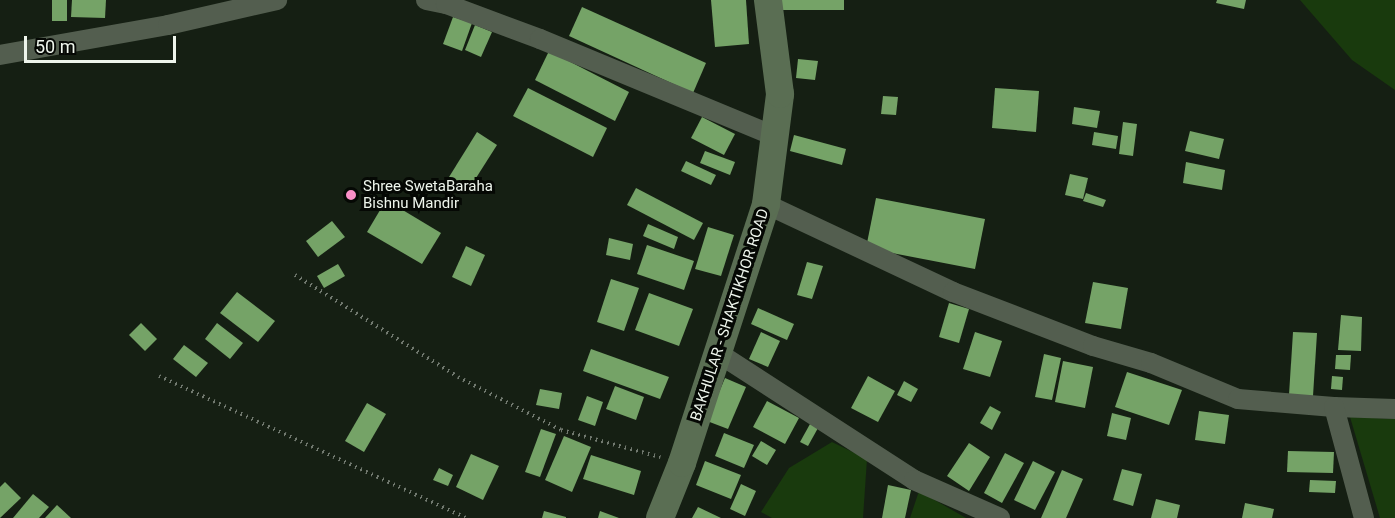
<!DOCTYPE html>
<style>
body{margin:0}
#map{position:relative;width:1395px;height:518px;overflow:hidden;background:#151f13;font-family:Roboto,sans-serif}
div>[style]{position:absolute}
.green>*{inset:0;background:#193a0d}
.building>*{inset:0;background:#75a367}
.path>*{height:4px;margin-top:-2px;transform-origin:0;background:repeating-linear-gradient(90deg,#71796f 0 1.5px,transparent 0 6px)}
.street>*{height:20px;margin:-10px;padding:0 10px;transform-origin:10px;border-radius:10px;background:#535e4f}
.secondary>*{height:28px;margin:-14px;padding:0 14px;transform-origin:14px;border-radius:14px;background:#5a6e53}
.dots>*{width:16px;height:16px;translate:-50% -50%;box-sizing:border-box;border:3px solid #050804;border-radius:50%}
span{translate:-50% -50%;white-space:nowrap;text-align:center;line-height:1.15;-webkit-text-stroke:6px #050804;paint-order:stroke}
.poi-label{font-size:15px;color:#eef5ec}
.left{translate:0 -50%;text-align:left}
.street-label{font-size:15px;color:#eef5ec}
.scale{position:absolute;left:24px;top:36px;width:152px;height:27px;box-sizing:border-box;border:3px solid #eef5ec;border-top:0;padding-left:8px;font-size:18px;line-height:21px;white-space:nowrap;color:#eef5ec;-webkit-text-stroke:4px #050804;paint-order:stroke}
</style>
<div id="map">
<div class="green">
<div style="clip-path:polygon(1300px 0,1395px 0,1395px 90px,1352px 60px)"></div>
<div style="clip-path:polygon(1350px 417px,1395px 419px,1395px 518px,1380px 518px)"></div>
<div style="clip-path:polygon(832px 442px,867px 459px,863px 518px,772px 518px,761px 512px,789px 468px)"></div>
<div style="clip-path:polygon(919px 491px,966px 518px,910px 518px)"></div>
</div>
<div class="building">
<div style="clip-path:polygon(52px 0,67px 0,67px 21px,52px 21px)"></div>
<div style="clip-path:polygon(72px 0,106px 0,105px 18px,71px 17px)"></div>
<div style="clip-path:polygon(711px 0,746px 0,749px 44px,715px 47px)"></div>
<div style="clip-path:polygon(782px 0,844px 0,844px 10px,782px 10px)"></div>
<div style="clip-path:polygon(1217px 0,1246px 0,1244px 9px,1216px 3px)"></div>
<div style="clip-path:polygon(582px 7px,706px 63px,693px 93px,569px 36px)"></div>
<div style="clip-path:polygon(453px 17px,472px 23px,462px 51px,443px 44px)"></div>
<div style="clip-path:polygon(475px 25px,492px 32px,481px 57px,465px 50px)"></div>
<div style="clip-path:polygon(549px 51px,629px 92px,615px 121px,535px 80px)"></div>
<div style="clip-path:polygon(798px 59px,818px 61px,815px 80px,796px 78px)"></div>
<div style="clip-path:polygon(528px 88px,607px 128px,593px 157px,513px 116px)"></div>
<div style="clip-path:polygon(995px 88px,1039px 91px,1036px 132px,992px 128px)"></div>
<div style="clip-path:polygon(883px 96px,898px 97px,896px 115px,881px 114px)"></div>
<div style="clip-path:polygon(1074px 107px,1100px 111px,1097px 128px,1072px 124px)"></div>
<div style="clip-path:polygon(702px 117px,735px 134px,724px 155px,691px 138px)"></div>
<div style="clip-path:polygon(1123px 122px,1137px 124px,1133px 156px,1119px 154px)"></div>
<div style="clip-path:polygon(1190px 131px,1224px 139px,1219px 159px,1185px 151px)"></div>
<div style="clip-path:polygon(477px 132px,497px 145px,469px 189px,449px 177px)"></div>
<div style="clip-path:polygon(1094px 132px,1118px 136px,1116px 149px,1092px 145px)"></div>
<div style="clip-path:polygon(794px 135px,846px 149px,842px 165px,790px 151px)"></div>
<div style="clip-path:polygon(705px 151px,735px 162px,730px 175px,700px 163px)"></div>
<div style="clip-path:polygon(686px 161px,716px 175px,711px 185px,681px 171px)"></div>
<div style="clip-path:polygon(1186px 162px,1225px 170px,1222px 190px,1183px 183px)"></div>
<div style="clip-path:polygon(1070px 174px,1088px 178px,1083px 199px,1065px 195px)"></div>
<div style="clip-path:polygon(636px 188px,703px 223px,694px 240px,627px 205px)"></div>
<div style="clip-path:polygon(1086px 193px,1106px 200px,1103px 207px,1083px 201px)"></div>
<div style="clip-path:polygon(876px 198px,985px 219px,975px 269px,866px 248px)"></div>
<div style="clip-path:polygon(386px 200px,441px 233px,422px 264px,367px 232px)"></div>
<div style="clip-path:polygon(332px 221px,345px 237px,318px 257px,306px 241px)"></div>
<div style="clip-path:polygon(648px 224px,678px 237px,674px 249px,643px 236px)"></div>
<div style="clip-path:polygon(708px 227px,734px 235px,721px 276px,695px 269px)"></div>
<div style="clip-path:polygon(609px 238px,633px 244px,630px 260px,606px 255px)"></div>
<div style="clip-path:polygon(647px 245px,694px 261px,684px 290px,637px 274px)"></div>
<div style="clip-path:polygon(466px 246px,485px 255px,471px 286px,452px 277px)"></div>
<div style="clip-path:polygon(807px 262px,823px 266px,812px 299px,797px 295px)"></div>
<div style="clip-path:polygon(338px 264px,345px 276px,324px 288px,317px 276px)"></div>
<div style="clip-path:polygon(611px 279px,639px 288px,624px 331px,597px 322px)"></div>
<div style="clip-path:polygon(1093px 282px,1128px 288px,1121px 329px,1085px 323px)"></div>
<div style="clip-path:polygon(237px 292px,275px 321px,258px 342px,220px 313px)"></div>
<div style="clip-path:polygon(649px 293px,693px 309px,679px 346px,635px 330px)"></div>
<div style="clip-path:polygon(949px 303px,969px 309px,959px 343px,939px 337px)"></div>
<div style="clip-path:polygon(758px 308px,794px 324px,787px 340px,751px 324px)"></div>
<div style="clip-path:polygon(1341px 315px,1362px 317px,1361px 351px,1338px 350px)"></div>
<div style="clip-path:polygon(141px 323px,157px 339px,145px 351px,129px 335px)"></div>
<div style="clip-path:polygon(217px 323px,243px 343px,230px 359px,205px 339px)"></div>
<div style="clip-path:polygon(761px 332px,780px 341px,768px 367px,749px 359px)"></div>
<div style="clip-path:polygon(975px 332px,1002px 341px,990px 377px,963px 369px)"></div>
<div style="clip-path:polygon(1293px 332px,1317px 333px,1313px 396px,1289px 395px)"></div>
<div style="clip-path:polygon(184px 345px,208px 363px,196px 377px,173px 359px)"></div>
<div style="clip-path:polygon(591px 349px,669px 377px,660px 399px,583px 371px)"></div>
<div style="clip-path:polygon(1044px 354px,1061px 358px,1052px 400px,1035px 397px)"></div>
<div style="clip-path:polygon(1336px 355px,1351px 355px,1350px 370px,1335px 369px)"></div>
<div style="clip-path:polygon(1063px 361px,1093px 367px,1085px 408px,1055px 402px)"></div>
<div style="clip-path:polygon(1127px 372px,1182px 390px,1169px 425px,1115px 407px)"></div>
<div style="clip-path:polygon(868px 376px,895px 391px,878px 422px,851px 408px)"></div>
<div style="clip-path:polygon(1332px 376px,1343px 377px,1342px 390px,1331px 389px)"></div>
<div style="clip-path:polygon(725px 378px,746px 387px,728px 429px,707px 421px)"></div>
<div style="clip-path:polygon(904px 381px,918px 389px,911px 402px,897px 395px)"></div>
<div style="clip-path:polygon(615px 386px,644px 397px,636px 420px,606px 409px)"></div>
<div style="clip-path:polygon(540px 389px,562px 393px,559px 409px,536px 405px)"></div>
<div style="clip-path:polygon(587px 396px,603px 402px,595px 426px,578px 420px)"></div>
<div style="clip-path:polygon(767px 401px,799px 418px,785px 444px,753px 427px)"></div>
<div style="clip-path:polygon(367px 403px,386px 414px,364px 452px,345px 441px)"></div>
<div style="clip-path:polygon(990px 406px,1001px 412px,992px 430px,980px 423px)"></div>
<div style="clip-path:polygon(1199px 411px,1229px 415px,1225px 444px,1195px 440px)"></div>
<div style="clip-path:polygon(1112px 413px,1131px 418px,1126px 440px,1107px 436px)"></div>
<div style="clip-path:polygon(810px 424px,818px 428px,808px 446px,800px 442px)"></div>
<div style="clip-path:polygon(541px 429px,556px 434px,540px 477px,525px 472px)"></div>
<div style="clip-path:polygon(724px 433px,754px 445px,744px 468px,715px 456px)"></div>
<div style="clip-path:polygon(564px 436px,591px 447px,572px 492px,545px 480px)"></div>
<div style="clip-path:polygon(761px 441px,776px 450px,767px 465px,752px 456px)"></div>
<div style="clip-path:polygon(969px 443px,990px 457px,969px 491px,947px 476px)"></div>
<div style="clip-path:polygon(1288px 451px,1334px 452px,1333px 473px,1287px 472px)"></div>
<div style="clip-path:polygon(1005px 453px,1024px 463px,1002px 503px,984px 493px)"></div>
<div style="clip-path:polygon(471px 454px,499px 466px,483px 500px,456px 487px)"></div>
<div style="clip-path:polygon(591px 455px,641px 471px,634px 495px,583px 479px)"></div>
<div style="clip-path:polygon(705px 461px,741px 475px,731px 499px,696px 485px)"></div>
<div style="clip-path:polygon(1033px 461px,1055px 472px,1035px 510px,1014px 500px)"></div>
<div style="clip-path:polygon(439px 468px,453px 475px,448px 486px,433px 480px)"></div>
<div style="clip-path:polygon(1122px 469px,1142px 474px,1133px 506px,1113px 500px)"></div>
<div style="clip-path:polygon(1062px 470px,1083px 479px,1066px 518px,1041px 518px)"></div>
<div style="clip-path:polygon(1310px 480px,1336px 481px,1335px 493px,1309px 492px)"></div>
<div style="clip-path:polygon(5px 482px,21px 498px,0 518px,0 487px)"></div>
<div style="clip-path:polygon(741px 484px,756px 491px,745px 516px,730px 509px)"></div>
<div style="clip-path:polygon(888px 485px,911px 490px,905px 518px,882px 518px)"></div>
<div style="clip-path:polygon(33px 494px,49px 507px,39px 518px,13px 518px)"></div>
<div style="clip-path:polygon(1156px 499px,1180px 505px,1177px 518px,1151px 518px)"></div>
<div style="clip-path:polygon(1245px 503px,1274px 509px,1272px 518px,1242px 518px)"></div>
<div style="clip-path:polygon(57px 505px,71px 518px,45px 518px)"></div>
<div style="clip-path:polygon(698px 507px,721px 518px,692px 518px)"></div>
<div style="clip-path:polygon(544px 511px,566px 517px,566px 518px,542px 518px)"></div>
<div style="clip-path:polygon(600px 511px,619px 518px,598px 518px)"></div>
</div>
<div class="path">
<div style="left:295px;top:275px;width:192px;rotate:32deg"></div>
<div style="left:458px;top:377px;width:116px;rotate:27.2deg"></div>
<div style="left:561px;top:430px;width:103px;rotate:15.3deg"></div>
<div style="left:159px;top:376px;width:339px;rotate:24.8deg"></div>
</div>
<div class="street">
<div style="left:426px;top:0;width:20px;rotate:11deg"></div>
<div style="left:446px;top:4px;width:100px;rotate:20.4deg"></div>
<div style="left:540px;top:39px;width:253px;rotate:22.5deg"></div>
<div style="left:0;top:55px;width:171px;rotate:-10.1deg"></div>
<div style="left:168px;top:25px;width:112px;rotate:-12.9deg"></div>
<div style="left:766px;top:204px;width:207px;rotate:25.2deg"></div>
<div style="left:953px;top:292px;width:150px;rotate:21.1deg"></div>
<div style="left:1093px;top:346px;width:60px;rotate:16.3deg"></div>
<div style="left:1151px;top:363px;width:94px;rotate:22.5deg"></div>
<div style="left:1238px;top:399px;width:96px;rotate:4.8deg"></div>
<div style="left:1334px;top:407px;width:61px;rotate:1.9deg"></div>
<div style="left:718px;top:353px;width:234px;rotate:32.9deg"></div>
<div style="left:914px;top:480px;width:94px;rotate:23.8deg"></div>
<div style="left:1334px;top:407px;width:115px;rotate:74.9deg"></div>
</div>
<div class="secondary">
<div style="left:660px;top:518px;width:59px;rotate:-68.2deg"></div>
<div style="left:682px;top:463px;width:272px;rotate:-72deg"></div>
<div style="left:766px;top:204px;width:111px;rotate:-82.7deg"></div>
<div style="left:780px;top:94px;width:95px;rotate:-97.3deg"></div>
</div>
<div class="dots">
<div style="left:351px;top:195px;background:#fa8fc7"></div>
</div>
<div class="poi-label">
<span class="left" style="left:363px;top:195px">Shree SwetaBaraha<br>Bishnu Mandir</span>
</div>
<div class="street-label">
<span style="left:730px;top:315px;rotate:-72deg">BAKHULAR - SHAKTIKHOR ROAD</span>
</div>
<div class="scale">50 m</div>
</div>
